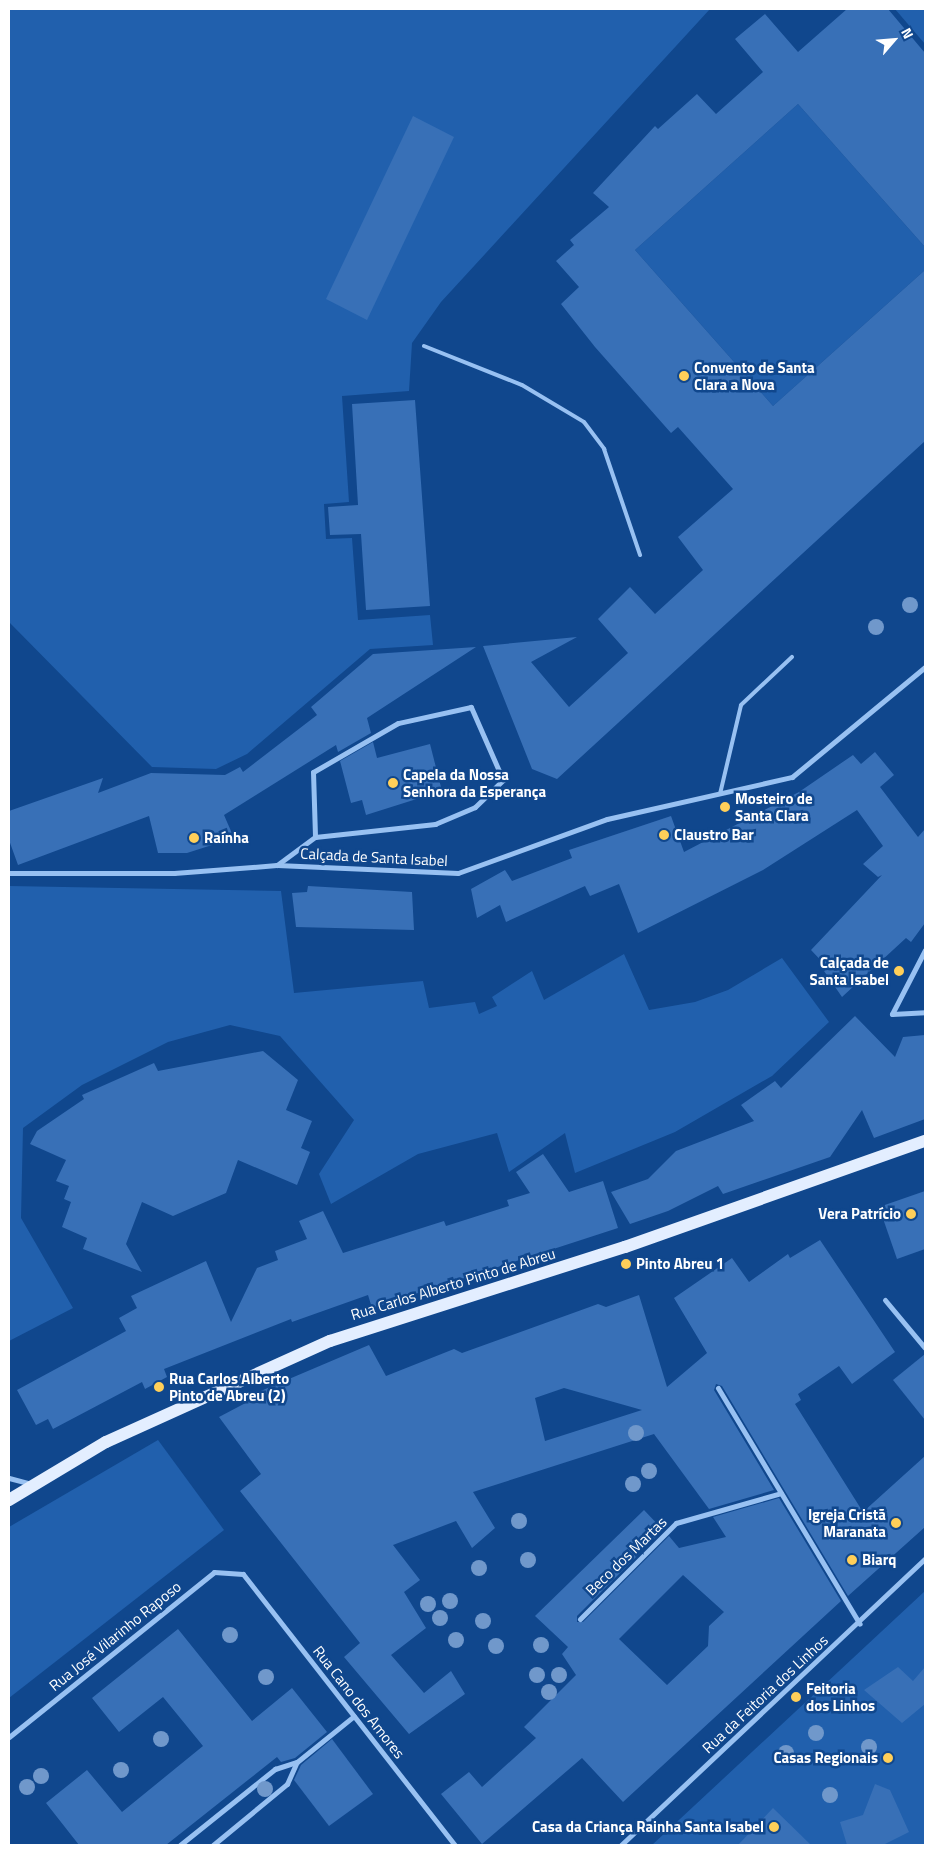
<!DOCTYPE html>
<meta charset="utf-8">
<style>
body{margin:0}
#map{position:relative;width:934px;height:1854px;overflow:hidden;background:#10478d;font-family:"Titillium Web",sans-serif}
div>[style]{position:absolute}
.green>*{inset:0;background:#2160ad}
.building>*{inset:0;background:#3870b7}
.service>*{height:4px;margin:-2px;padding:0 2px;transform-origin:2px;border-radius:2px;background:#98c1f2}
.minor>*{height:5px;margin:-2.5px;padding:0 2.5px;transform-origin:2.5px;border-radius:2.5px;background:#98c1f2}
.primary>*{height:12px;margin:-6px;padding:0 6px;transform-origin:6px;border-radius:6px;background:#e3eeff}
.trees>*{width:16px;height:16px;margin:-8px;border-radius:50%;background:#7098cb}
.dots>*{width:14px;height:14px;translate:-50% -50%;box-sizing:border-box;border:2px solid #10478d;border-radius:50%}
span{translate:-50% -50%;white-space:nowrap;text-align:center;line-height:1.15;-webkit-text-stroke:5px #10478d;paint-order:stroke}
.poi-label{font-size:15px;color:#fff;font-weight:700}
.left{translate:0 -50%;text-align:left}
.right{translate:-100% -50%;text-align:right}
.street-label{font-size:15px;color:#fff}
.frame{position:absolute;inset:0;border:10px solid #fff;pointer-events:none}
.north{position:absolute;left:869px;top:15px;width:50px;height:50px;-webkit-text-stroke:4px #10478d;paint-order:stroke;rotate:63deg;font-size:14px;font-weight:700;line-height:20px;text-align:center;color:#fff}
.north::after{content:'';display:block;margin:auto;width:18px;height:22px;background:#fff;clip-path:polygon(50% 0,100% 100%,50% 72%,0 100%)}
</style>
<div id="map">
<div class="green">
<div style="clip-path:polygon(9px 9px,710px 9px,441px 302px,412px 343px,409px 391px,342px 396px,349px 502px,324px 504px,326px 539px,352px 538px,358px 620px,430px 615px,433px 645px,370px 649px,247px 754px,216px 769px,152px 767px,9px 622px)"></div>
<div style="clip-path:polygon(895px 9px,925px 9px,925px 44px)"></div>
<div style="clip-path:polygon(798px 104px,925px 247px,925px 270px,773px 406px,635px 250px)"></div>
<div style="clip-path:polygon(9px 886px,281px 891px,294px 993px,423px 981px,429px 1008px,475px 1002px,479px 1014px,497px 1006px,492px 997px,532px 971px,544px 1000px,624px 954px,649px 1010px,695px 1002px,728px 990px,782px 958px,829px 1022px,772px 1076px,675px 1132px,575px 1173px,565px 1133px,509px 1172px,497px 1133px,418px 1154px,331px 1204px,319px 1174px,354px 1120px,280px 1036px,230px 1025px,168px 1042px,82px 1085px,23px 1128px,21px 1218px,73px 1308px,9px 1341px)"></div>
<div style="clip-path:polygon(158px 1440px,224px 1530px,9px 1698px,9px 1527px)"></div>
<div style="clip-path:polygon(925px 1591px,925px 1845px,652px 1845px,680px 1819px)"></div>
</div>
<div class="building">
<div style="clip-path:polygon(847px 9px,888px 9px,925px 53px,925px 247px,798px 104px,635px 250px,773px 406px,925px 270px,925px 441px,557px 779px,532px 769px,483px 646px,577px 637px,531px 662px,569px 707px,628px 653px,598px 619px,630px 587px,655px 614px,703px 570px,678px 537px,733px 489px,678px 427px,671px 433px,595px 347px,561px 304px,579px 287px,556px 261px,574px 245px,570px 240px,609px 207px,593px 193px,655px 126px,658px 129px,697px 94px,716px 114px,763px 72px,735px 39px,765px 14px,798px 52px)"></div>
<div style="clip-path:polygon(413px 116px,454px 137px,367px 320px,326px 299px)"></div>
<div style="clip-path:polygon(415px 400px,430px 606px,366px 610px,361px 534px,330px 535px,328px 507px,358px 505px,352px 404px)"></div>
<div style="clip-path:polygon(476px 647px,367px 718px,371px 733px,338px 752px,336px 745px,224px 815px,234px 838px,187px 853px,158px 853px,149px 816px,18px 865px,9px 840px,9px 811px,103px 778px,98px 793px,151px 773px,225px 775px,240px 767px,243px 772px,317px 715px,311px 707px,373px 654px)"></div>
<div style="clip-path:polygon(373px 742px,377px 758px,430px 744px,442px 791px,366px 815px,362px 800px,351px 803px,340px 761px)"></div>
<div style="clip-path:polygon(875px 752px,894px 775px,880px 787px,918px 837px,925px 829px,925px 923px,911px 942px,906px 938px,842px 997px,824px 971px,828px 968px,811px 950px,882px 875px,878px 877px,863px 864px,883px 846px,857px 810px,763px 870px,638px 933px,619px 884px,590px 896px,585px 886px,506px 922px,500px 905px,477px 918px,471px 889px,505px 870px,512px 881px,572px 858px,569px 850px,671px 816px,684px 852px,799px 792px,853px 755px,861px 764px)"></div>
<div style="clip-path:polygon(308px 886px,412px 892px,414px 930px,296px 927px,292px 893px,307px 892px)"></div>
<div style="clip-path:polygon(855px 1016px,895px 1057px,903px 1037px,925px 1035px,925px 1119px,874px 1138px,862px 1110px,830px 1157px,723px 1194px,718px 1186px,668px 1211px,630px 1224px,611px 1192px,648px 1179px,676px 1151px,754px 1121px,741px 1105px,775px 1081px,781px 1088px)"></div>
<div style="clip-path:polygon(263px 1051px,298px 1080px,286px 1110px,312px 1121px,301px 1148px,310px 1152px,297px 1185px,238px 1160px,226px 1193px,173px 1216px,142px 1202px,126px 1244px,142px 1272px,83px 1249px,87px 1238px,62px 1227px,71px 1202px,64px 1199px,69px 1186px,56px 1181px,66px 1160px,30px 1144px,37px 1131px,84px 1099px,82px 1095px,154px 1063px,158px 1071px)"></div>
<div style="clip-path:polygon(543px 1154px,569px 1192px,603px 1181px,618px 1228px,372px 1308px,368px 1295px,292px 1322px,291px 1319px,164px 1369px,167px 1377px,145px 1389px,142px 1382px,53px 1429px,48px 1419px,36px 1425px,17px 1390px,126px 1331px,119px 1318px,137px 1308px,131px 1296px,206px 1261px,231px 1322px,257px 1268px,278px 1260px,275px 1251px,307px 1239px,299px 1221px,323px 1211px,343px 1253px,444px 1221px,446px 1226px,509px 1206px,507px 1200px,530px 1193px,516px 1172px)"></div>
<div style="clip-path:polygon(925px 1191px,925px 1249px,897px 1259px,879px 1207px)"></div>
<div style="clip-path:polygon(evenodd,820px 1240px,895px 1352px,852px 1384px,839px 1366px,798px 1394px,801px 1400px,795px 1404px,863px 1512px,925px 1456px,925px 1527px,848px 1596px,722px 1386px,716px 1384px,714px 1390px,774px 1490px,709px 1509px,654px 1434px,473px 1492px,495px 1528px,472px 1548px,456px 1521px,393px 1545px,420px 1580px,404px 1592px,426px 1628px,391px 1655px,424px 1693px,451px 1671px,465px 1694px,409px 1734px,344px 1657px,360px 1643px,240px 1491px,261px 1474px,219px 1417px,257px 1397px,256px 1393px,369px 1345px,386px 1376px,454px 1349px,462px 1353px,598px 1304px,606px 1307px,639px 1295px,667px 1387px,707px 1353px,674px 1298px,732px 1258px,749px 1282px,788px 1254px,790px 1258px,820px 1240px,564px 1388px,642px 1410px,545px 1441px,535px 1398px,564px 1388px)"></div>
<div style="clip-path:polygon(925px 1354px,925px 1420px,893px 1380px)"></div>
<div style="clip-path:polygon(evenodd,779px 1498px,841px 1601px,623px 1802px,582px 1758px,482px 1844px,441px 1794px,469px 1772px,482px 1787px,536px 1738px,524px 1727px,576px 1675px,562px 1654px,568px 1647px,535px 1616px,644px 1510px,663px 1530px,577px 1616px,577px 1622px,583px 1622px,669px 1536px,679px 1548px,726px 1537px,713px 1517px,779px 1498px,683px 1575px,724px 1612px,709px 1626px,708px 1646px,667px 1685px,619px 1639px,683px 1575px)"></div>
<div style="clip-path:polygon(178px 1629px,252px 1721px,292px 1688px,327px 1732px,295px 1758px,281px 1762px,277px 1757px,166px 1845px,79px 1845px,46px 1803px,87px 1770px,122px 1812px,203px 1746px,163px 1697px,119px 1732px,92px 1698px)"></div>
<div style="clip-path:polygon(898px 1667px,913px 1681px,925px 1667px,925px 1704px,902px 1723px,864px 1690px)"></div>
<div style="clip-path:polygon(332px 1739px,373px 1794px,329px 1826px,294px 1780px,301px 1765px)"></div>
<div style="clip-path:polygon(875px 1784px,890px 1790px,909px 1832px,883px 1845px,847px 1845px,840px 1822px,863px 1815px)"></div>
<div style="clip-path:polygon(773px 1808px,811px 1845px,738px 1845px)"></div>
</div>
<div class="service">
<div style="left:424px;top:346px;width:105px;rotate:21.7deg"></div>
<div style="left:522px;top:385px;width:72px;rotate:30.8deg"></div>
<div style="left:584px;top:422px;width:34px;rotate:53deg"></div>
<div style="left:604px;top:449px;width:112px;rotate:71.2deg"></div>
<div style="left:720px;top:794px;width:91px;rotate:-76.7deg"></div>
<div style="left:741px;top:705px;width:70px;rotate:-43.3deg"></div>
</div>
<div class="minor">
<div style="left:277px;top:865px;width:47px;rotate:-36.4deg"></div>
<div style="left:315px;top:837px;width:121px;rotate:-6.2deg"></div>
<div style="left:435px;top:824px;width:43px;rotate:-23deg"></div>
<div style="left:475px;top:807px;width:39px;rotate:-44deg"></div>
<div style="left:503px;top:780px;width:80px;rotate:-113.7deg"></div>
<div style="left:471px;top:707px;width:75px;rotate:167.6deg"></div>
<div style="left:398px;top:723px;width:98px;rotate:150deg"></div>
<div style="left:313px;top:772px;width:65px;rotate:88.2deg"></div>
<div style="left:9px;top:873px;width:165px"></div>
<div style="left:174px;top:873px;width:103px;rotate:-4.4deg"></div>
<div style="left:277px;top:865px;width:181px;rotate:2.5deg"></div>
<div style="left:458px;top:873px;width:158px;rotate:-19.9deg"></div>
<div style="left:607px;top:819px;width:190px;rotate:-12.8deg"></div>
<div style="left:792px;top:777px;width:173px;rotate:-39.6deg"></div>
<div style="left:925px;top:950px;width:72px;rotate:117.3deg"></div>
<div style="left:892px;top:1014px;width:33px;rotate:-3deg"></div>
<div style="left:885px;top:1300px;width:62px;rotate:50.2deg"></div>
<div style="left:718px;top:1388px;width:275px;rotate:59deg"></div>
<div style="left:9px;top:1478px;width:23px;rotate:15deg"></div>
<div style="left:580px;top:1619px;width:136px;rotate:-45deg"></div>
<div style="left:676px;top:1523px;width:109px;rotate:-15.9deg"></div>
<div style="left:9px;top:1737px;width:263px;rotate:-38.8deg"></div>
<div style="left:214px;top:1572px;width:29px;rotate:4deg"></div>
<div style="left:243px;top:1574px;width:344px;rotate:52deg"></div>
<div style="left:180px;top:1845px;width:122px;rotate:-38.7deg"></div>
<div style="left:275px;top:1769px;width:23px;rotate:-18deg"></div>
<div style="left:213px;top:1845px;width:96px;rotate:-39.5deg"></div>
<div style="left:287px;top:1784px;width:24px;rotate:-66deg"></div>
<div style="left:297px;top:1762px;width:73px;rotate:-38.9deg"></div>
<div style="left:621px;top:1845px;width:417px;rotate:-43.3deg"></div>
</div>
<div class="primary">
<div style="left:9px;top:1500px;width:113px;rotate:-30.9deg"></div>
<div style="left:106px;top:1442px;width:246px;rotate:-24.3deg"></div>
<div style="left:330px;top:1341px;width:310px;rotate:-17.7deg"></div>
<div style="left:625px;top:1247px;width:318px;rotate:-19.5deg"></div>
</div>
<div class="trees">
<div style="left:910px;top:605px"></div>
<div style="left:876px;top:627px"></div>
<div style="left:636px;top:1433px"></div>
<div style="left:649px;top:1471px"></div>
<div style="left:633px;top:1484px"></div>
<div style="left:519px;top:1521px"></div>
<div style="left:528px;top:1560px"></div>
<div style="left:479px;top:1568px"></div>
<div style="left:450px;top:1601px"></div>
<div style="left:428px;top:1604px"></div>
<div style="left:440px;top:1618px"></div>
<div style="left:483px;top:1621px"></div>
<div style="left:230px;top:1635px"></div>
<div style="left:456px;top:1640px"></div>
<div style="left:541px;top:1645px"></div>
<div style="left:496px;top:1646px"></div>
<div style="left:537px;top:1675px"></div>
<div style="left:559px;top:1675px"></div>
<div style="left:266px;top:1677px"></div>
<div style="left:549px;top:1692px"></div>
<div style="left:816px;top:1733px"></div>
<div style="left:161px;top:1739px"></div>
<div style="left:869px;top:1747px"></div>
<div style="left:786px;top:1753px"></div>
<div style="left:121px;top:1770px"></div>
<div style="left:41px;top:1776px"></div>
<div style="left:27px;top:1787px"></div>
<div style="left:265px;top:1789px"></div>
<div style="left:830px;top:1795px"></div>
</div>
<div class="dots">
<div style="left:684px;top:376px;background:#ffcf59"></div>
<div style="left:393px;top:783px;background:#ffcf59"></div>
<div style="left:725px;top:807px;background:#ffcf59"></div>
<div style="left:664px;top:835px;background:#ffcf59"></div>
<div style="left:194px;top:838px;background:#ffcf59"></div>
<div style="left:899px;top:971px;background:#ffcf59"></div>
<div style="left:911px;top:1214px;background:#ffcf59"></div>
<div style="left:626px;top:1264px;background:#ffcf59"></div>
<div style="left:159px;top:1387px;background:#ffcf59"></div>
<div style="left:896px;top:1523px;background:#ffcf59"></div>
<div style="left:852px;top:1560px;background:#ffcf59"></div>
<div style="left:796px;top:1697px;background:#ffcf59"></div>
<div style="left:888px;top:1758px;background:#ffcf59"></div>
<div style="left:774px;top:1827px;background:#ffcf59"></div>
</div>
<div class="poi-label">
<span class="left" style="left:694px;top:376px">Convento de Santa<br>Clara a Nova</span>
<span class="left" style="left:403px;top:783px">Capela da Nossa<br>Senhora da Esperança</span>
<span class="left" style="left:735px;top:807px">Mosteiro de<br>Santa Clara</span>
<span class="left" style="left:674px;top:835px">Claustro Bar</span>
<span class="left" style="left:204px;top:838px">Raínha</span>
<span class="right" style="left:889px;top:971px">Calçada de<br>Santa Isabel</span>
<span class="right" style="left:901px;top:1214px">Vera Patrício</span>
<span class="left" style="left:636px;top:1264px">Pinto Abreu 1</span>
<span class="left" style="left:169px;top:1387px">Rua Carlos Alberto<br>Pinto de Abreu (2)</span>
<span class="right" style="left:886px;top:1523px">Igreja Cristã<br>Maranata</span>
<span class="left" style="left:862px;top:1560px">Biarq</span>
<span class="left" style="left:806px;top:1697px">Feitoria<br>dos Linhos</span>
<span class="right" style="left:878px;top:1758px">Casas Regionais</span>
<span class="right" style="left:764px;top:1827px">Casa da Criança Rainha Santa Isabel</span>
</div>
<div class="street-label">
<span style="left:374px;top:857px;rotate:3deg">Calçada de Santa Isabel</span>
<span style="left:453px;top:1284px;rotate:-17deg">Rua Carlos Alberto Pinto de Abreu</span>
<span style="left:626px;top:1556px;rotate:-44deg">Beco dos Martas</span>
<span style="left:115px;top:1636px;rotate:-39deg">Rua José Vilarinho Raposo</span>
<span style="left:765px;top:1694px;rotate:-43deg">Rua da Feitoria dos Linhos</span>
<span style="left:359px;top:1702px;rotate:52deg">Rua Cano dos Amores</span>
</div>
<div class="frame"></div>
<div class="north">N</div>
</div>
